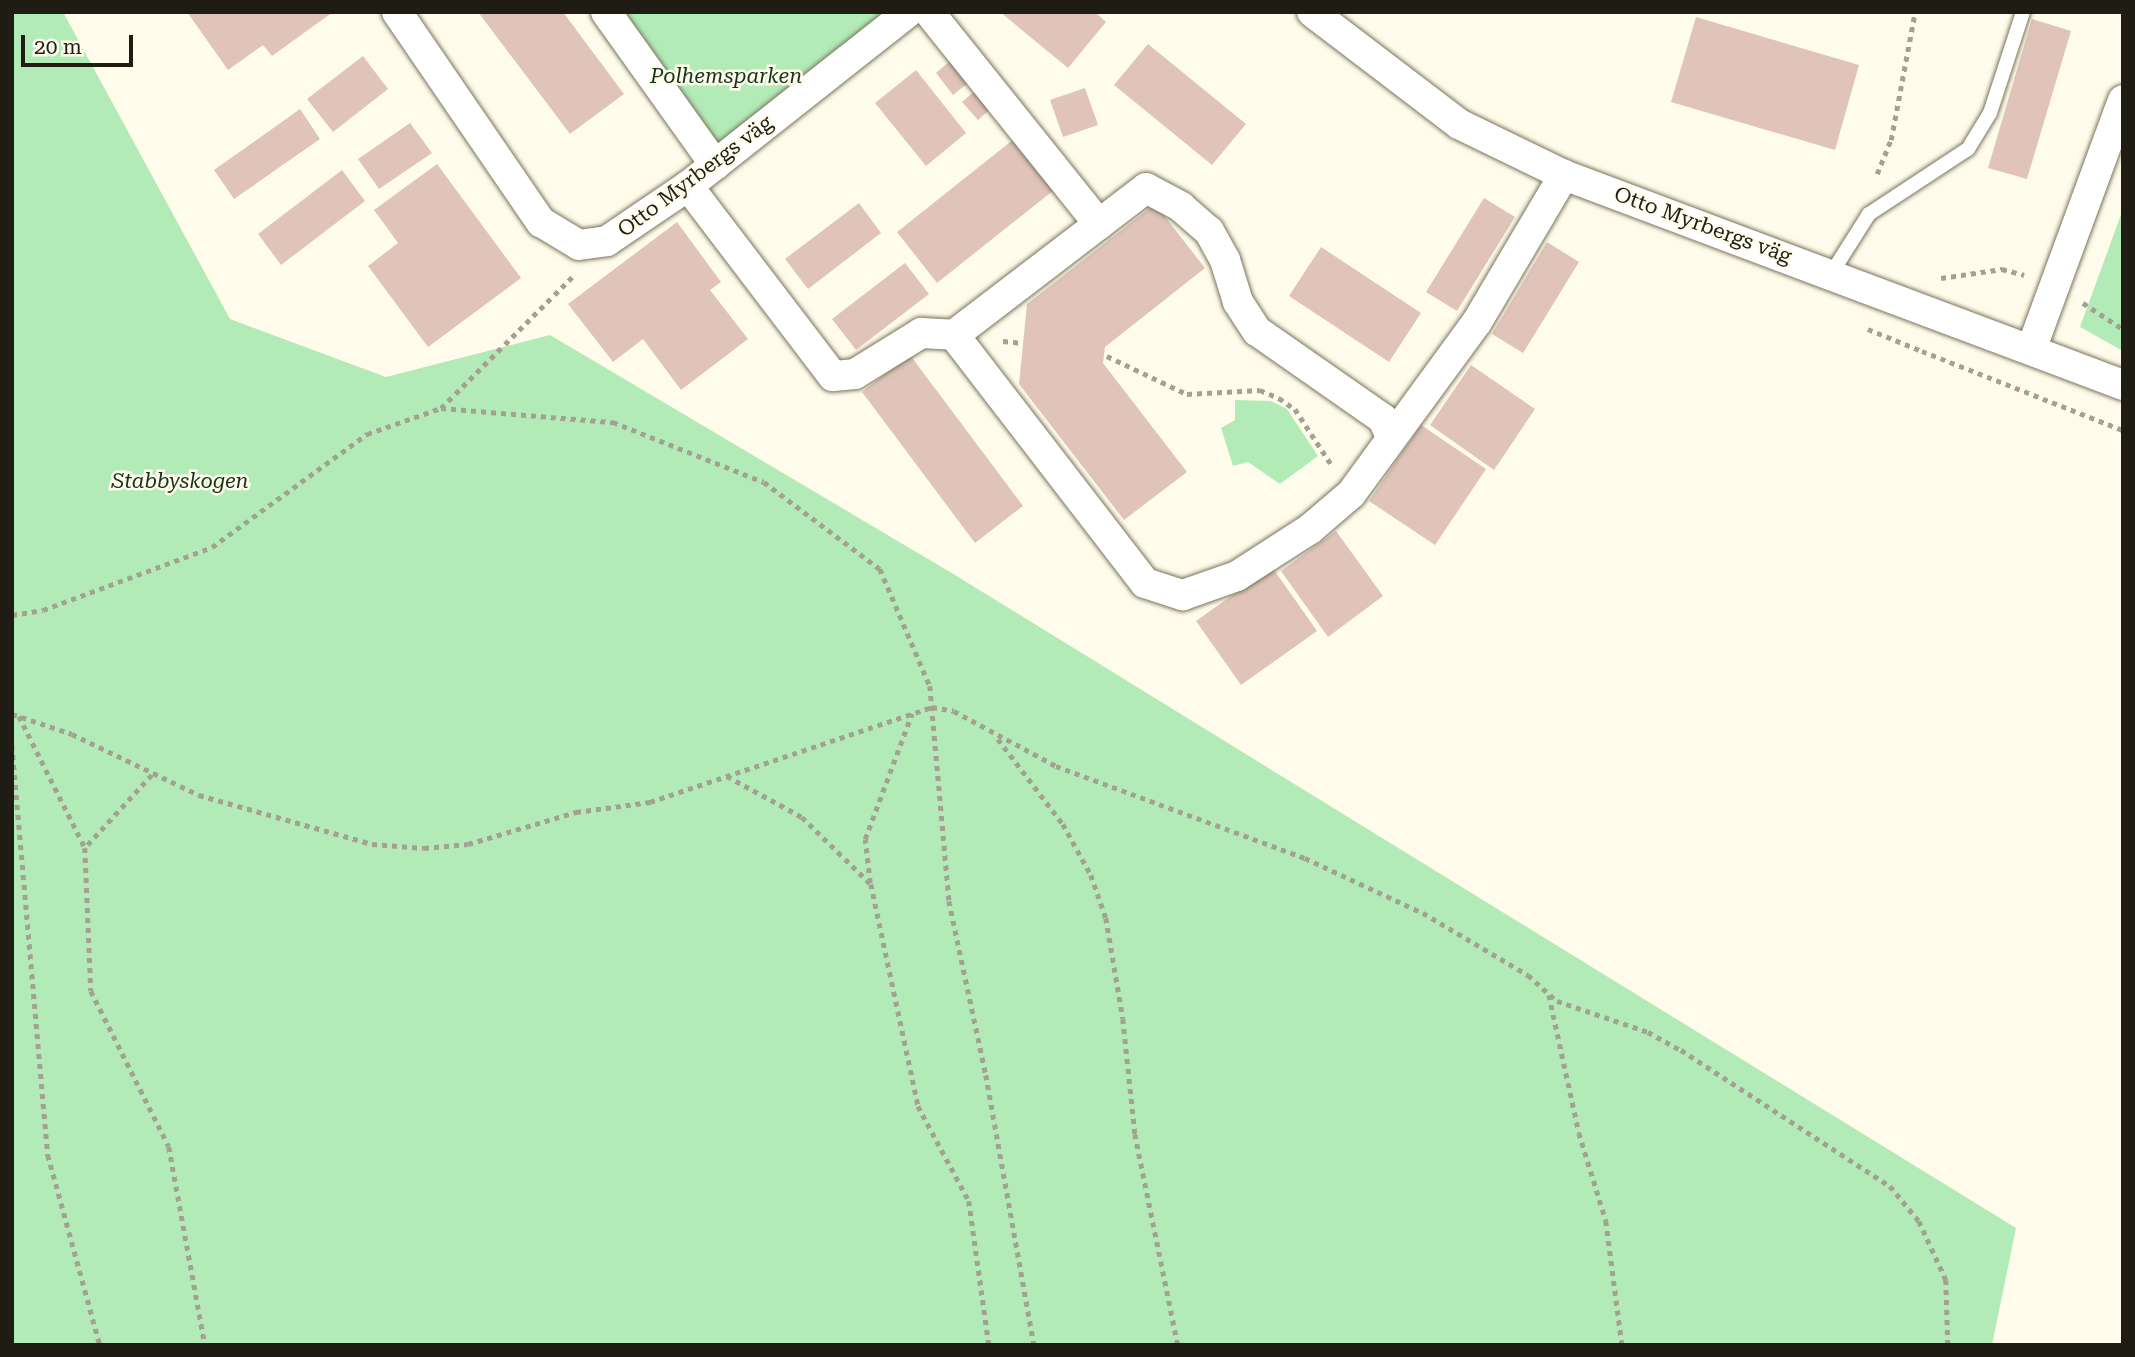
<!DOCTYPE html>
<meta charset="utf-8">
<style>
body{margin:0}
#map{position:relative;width:2135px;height:1357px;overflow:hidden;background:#fffceb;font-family:"Roboto Serif",serif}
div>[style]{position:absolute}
.green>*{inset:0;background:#b2ebb7}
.building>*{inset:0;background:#e0c4b9}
.path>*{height:4.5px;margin-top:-2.25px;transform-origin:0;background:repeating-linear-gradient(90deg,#a3a192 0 5px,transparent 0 10px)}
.roads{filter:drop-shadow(0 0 2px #79745c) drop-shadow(0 0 2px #79745c)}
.lane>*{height:14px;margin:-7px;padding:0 7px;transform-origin:7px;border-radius:7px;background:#fff}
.street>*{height:30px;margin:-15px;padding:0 15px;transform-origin:15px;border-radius:15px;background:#fff}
span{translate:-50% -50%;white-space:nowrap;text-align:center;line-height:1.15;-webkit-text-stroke:5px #fffceb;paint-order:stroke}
.park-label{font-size:21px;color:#133518;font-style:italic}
.street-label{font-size:21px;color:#1f1d13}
.frame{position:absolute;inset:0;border:14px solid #1f1d13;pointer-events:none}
.scale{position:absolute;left:21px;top:35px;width:112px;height:32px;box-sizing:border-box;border:4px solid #1f1d13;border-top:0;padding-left:9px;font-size:21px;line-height:24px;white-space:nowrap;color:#1f1d13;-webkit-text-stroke:5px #fffceb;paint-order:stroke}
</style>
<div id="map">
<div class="green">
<div style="clip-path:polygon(12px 12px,63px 12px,230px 319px,386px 377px,550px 335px,950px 572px,2016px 1228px,1992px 1345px,12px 1345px)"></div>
<div style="clip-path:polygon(604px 12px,908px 12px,715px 165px)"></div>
<div style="clip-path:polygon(2123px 209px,2123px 351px,2080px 327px)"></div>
<div style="clip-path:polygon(1235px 400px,1271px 401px,1287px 409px,1318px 456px,1280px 484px,1248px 462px,1233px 466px,1221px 428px,1235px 420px)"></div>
</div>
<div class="building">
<div style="clip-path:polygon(187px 12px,333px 12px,272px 56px,263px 45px,228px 70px)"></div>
<div style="clip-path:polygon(478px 12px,563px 12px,624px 94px,570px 134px)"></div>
<div style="clip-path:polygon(1000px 12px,1095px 12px,1106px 22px,1068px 68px)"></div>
<div style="clip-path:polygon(1696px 17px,1859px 65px,1835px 150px,1671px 102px)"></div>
<div style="clip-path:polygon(2032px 19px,2071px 31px,2027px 179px,1988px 168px)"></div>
<div style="clip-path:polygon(1148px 44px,1246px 124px,1212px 165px,1114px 85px)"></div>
<div style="clip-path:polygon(363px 56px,388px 89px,333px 132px,307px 99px)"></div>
<div style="clip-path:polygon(950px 61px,968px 83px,953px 95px,936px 73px)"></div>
<div style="clip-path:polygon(916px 70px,966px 133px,926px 166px,875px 103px)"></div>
<div style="clip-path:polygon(978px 88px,994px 106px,978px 120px,962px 102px)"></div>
<div style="clip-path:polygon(1085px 88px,1098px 125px,1063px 137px,1050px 100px)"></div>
<div style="clip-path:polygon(300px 109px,320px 139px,234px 199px,214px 170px)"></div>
<div style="clip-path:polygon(410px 123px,432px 153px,379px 189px,358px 159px)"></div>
<div style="clip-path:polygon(1014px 139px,1054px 190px,937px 283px,897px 232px)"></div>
<div style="clip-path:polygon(437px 164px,521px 278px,428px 347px,368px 266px,398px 243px,374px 210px)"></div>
<div style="clip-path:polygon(342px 170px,365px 201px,281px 265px,258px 234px)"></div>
<div style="clip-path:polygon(1484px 198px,1515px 217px,1457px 311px,1426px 292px)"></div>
<div style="clip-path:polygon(859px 203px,881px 233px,808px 289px,785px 259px)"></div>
<div style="clip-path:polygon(1155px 204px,1205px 268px,1105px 347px,1103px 363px,1187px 472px,1124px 520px,1019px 384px,1027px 304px)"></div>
<div style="clip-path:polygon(677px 222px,721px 282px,710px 290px,748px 339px,681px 390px,643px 339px,613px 362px,568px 304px)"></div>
<div style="clip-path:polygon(1547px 242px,1579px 262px,1523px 353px,1492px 334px)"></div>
<div style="clip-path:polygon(1321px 247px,1421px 313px,1389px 362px,1289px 296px)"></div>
<div style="clip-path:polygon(905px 263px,929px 294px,856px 350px,832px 319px)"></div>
<div style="clip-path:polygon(910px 355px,1023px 506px,975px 543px,862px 392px)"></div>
<div style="clip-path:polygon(1471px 365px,1535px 409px,1494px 470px,1430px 425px)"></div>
<div style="clip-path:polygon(1421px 425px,1486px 469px,1435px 545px,1369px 501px)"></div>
<div style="clip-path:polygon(1336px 531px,1383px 596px,1328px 637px,1281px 571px)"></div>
<div style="clip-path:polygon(1272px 567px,1317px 631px,1241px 685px,1196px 621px)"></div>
</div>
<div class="path">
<div style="left:1877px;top:174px;width:37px;rotate:-68deg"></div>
<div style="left:1891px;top:140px;width:130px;rotate:-79.4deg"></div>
<div style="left:1941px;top:278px;width:62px;rotate:-8.4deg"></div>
<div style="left:2002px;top:269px;width:23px;rotate:15deg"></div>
<div style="left:2083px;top:303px;width:48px;rotate:33deg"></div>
<div style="left:1868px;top:329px;width:58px;rotate:22.2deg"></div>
<div style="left:1003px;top:341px;width:20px;rotate:6deg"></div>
<div style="left:1922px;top:351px;width:216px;rotate:21.5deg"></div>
<div style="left:1107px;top:356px;width:89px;rotate:25.4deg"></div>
<div style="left:1187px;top:394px;width:73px;rotate:-3.1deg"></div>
<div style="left:1260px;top:390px;width:21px;rotate:23deg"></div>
<div style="left:1279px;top:398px;width:19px;rotate:35deg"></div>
<div style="left:1295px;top:409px;width:66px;rotate:56.8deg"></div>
<div style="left:441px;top:408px;width:187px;rotate:-45deg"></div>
<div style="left:12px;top:615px;width:31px;rotate:-9deg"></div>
<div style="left:43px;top:610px;width:180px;rotate:-20.4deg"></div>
<div style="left:212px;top:547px;width:192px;rotate:-36.1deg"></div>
<div style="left:367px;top:434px;width:78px;rotate:-19.4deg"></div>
<div style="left:441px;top:408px;width:173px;rotate:4.7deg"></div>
<div style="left:613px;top:422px;width:162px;rotate:21.7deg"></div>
<div style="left:764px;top:482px;width:145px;rotate:36.9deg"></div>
<div style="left:880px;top:569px;width:127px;rotate:66.9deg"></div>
<div style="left:930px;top:686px;width:216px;rotate:84.9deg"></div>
<div style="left:949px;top:901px;width:178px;rotate:78deg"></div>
<div style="left:986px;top:1075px;width:274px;rotate:79.9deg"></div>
<div style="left:12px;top:714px;width:63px;rotate:18.4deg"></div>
<div style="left:72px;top:734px;width:141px;rotate:25.7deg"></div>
<div style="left:199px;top:795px;width:180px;rotate:15.8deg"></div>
<div style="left:372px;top:844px;width:52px;rotate:4.4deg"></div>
<div style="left:424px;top:848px;width:44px;rotate:-5.2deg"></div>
<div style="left:468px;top:844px;width:113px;rotate:-16.5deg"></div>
<div style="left:576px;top:812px;width:75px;rotate:-7.7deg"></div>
<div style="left:650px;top:802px;width:298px;rotate:-18.6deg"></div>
<div style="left:932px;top:707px;width:22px;rotate:10deg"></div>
<div style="left:954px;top:711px;width:116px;rotate:28.3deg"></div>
<div style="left:1056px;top:766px;width:265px;rotate:20.3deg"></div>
<div style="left:1305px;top:858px;width:130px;rotate:25deg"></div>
<div style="left:1423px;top:913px;width:122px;rotate:30.6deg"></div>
<div style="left:1528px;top:975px;width:39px;rotate:42deg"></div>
<div style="left:1557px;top:1001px;width:96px;rotate:18.8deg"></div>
<div style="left:1648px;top:1032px;width:38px;rotate:29deg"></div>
<div style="left:1681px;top:1050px;width:249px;rotate:33.1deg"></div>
<div style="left:1890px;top:1186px;width:45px;rotate:50.4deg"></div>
<div style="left:1919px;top:1221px;width:65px;rotate:65.4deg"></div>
<div style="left:1946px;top:1280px;width:65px;rotate:88.2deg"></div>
<div style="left:19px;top:716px;width:148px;rotate:63.4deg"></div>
<div style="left:998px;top:739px;width:107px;rotate:52.6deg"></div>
<div style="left:1063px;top:824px;width:58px;rotate:61.2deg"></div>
<div style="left:1091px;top:875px;width:46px;rotate:70.8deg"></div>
<div style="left:1106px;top:918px;width:102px;rotate:80.4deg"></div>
<div style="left:1123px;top:1019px;width:116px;rotate:84deg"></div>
<div style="left:1135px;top:1134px;width:215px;rotate:78.5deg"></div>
<div style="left:12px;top:745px;width:412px;rotate:85deg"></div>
<div style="left:48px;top:1155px;width:197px;rotate:74.7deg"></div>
<div style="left:152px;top:775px;width:99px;rotate:132.5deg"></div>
<div style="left:85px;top:848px;width:143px;rotate:87.6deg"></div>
<div style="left:91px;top:991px;width:174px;rotate:63.4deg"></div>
<div style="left:169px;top:1147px;width:201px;rotate:79.7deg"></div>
<div style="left:727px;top:776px;width:85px;rotate:28.7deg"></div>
<div style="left:802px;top:817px;width:96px;rotate:44.2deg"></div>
<div style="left:871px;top:884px;width:227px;rotate:78deg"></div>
<div style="left:918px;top:1106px;width:108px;rotate:61.8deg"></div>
<div style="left:969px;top:1201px;width:145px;rotate:82.1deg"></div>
<div style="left:870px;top:883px;width:44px;rotate:-96.5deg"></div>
<div style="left:865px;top:839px;width:134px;rotate:-69.5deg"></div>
<div style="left:1549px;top:995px;width:141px;rotate:77.7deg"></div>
<div style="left:1579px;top:1133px;width:92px;rotate:72.9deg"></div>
<div style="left:1606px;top:1221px;width:125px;rotate:82.6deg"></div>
</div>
<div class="roads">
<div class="lane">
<div style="left:1831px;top:274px;width:71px;rotate:-57.7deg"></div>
<div style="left:1869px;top:214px;width:118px;rotate:-33.3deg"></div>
<div style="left:1968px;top:149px;width:42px;rotate:-58.6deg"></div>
<div style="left:1990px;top:113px;width:106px;rotate:-71.9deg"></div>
</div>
<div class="street">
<div style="left:397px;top:12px;width:255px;rotate:55.6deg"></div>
<div style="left:541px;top:222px;width:44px;rotate:31.2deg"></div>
<div style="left:579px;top:245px;width:28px;rotate:-8deg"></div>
<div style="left:607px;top:241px;width:98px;rotate:-34.2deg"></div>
<div style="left:688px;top:186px;width:280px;rotate:-38.3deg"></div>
<div style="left:606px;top:12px;width:188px;rotate:54.5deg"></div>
<div style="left:929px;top:12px;width:272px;rotate:51.3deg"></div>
<div style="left:1312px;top:12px;width:185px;rotate:37.3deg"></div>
<div style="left:1459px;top:124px;width:117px;rotate:25.9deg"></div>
<div style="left:1564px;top:175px;width:597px;rotate:20.59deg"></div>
<div style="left:688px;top:186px;width:239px;rotate:52.7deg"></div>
<div style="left:833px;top:376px;width:22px;rotate:-5deg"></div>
<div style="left:855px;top:374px;width:78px;rotate:-31.8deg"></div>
<div style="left:921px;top:333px;width:33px;rotate:3deg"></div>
<div style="left:954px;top:335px;width:313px;rotate:52.4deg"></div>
<div style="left:1145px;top:583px;width:40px;rotate:18deg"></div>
<div style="left:1183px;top:595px;width:57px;rotate:-19.4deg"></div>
<div style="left:1237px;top:576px;width:87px;rotate:-32.8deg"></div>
<div style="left:1310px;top:529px;width:54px;rotate:-40.5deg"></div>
<div style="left:1351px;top:494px;width:213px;rotate:-53.8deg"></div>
<div style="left:1477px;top:322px;width:171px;rotate:-59.4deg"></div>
<div style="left:954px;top:335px;width:242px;rotate:-37.4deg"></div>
<div style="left:1146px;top:188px;width:40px;rotate:28deg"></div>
<div style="left:1181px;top:207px;width:37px;rotate:41deg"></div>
<div style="left:1209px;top:231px;width:33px;rotate:61deg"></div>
<div style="left:1225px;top:260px;width:44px;rotate:72.8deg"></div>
<div style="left:1238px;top:302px;width:35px;rotate:57deg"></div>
<div style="left:1257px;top:331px;width:154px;rotate:34.9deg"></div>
<div style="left:1383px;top:419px;width:17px;rotate:66deg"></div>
<div style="left:2031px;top:350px;width:266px;rotate:-69.8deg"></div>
</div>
</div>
<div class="park-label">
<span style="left:726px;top:76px">Polhemsparken</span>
<span style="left:180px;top:481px">Stabbyskogen</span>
</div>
<div class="street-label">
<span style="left:695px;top:176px;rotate:-37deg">Otto Myrbergs väg</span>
<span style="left:1703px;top:225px;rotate:20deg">Otto Myrbergs väg</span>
</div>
<div class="frame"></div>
<div class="scale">20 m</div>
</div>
